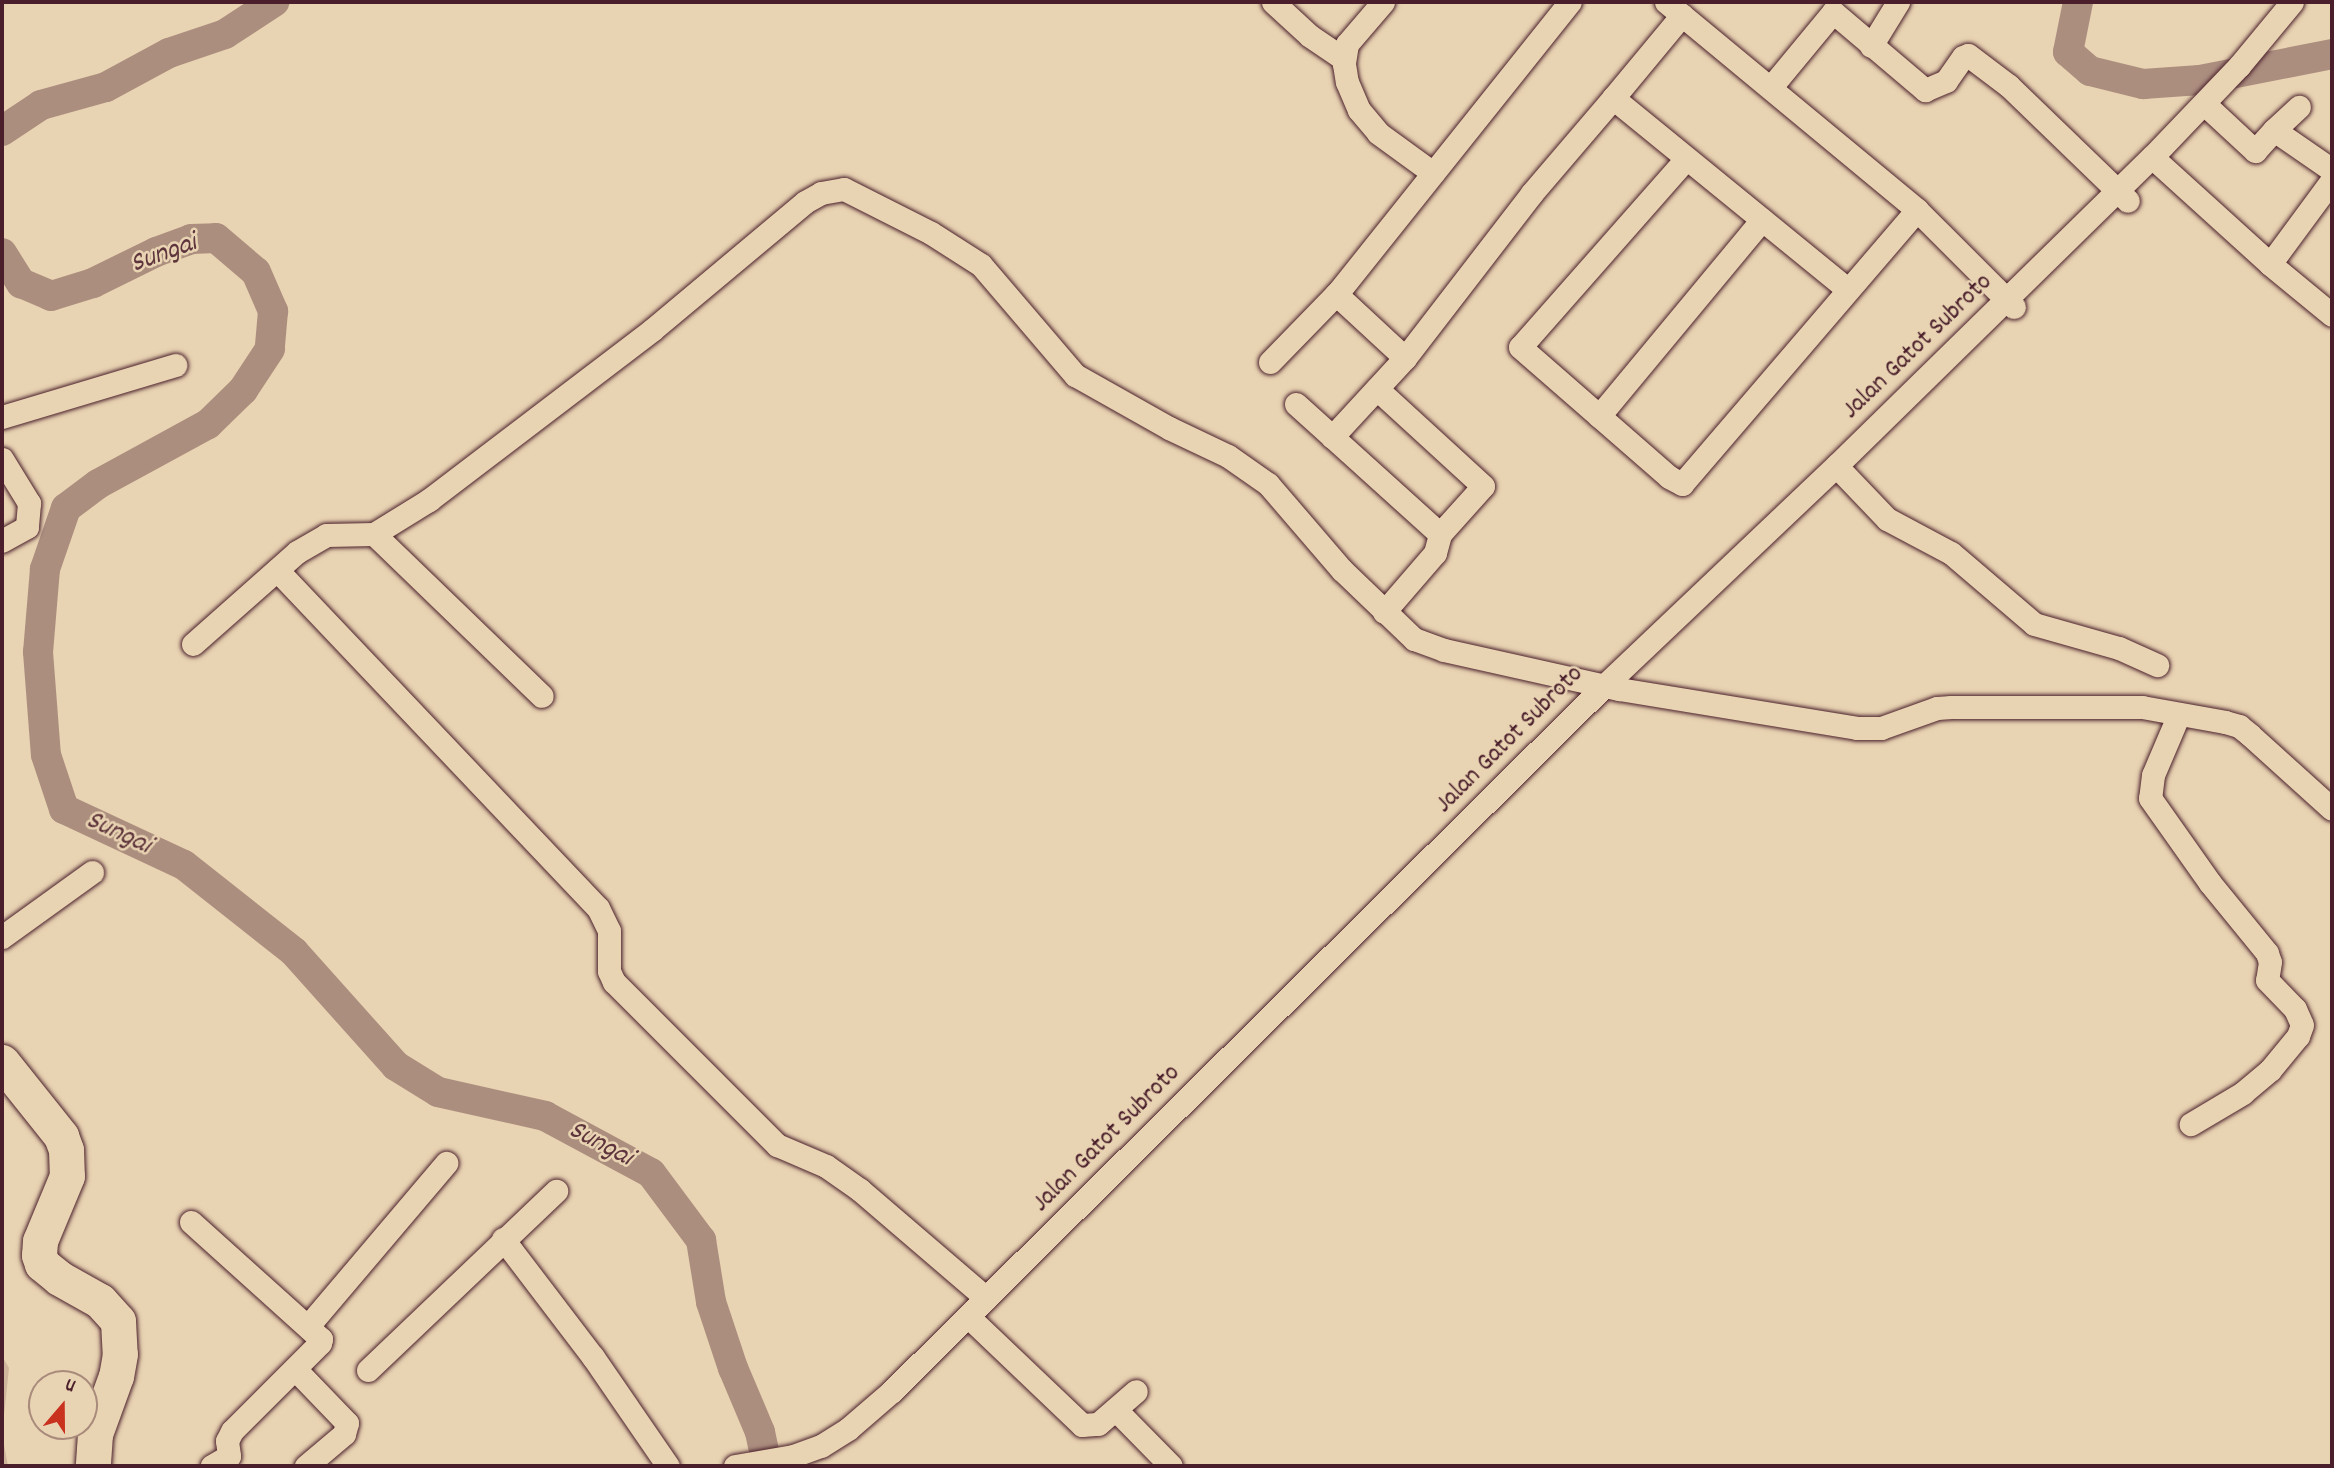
<!DOCTYPE html>
<style>
body{margin:0}
#map{position:relative;width:2334px;height:1468px;overflow:hidden;background:#e8d3b2;font-family:Dekko,sans-serif}
div>[style]{position:absolute}
.green>*{inset:0;background:#cfb59c}
.river>*{height:30px;margin:-15px;padding:0 15px;transform-origin:15px;border-radius:15px;background:#ac8e7f}
.roads{filter:drop-shadow(0 0 2px #4a1f2b) drop-shadow(0 0 2px #4a1f2b)}
.minor>*{height:23px;margin:-11.5px;padding:0 11.5px;transform-origin:11.5px;border-radius:11.5px;background:#e8d3b2}
.highway>*{height:35px;margin:-17.5px;padding:0 17.5px;transform-origin:17.5px;border-radius:17.5px;background:#e8d3b2}
span{translate:-50% -50%;white-space:nowrap;text-align:center;line-height:1.15;-webkit-text-stroke:5px #e8d3b2;paint-order:stroke}
.street-label{font-size:26px;color:#4a1f2b}
.water-label{font-size:28px;color:#5e353c;font-style:italic}
.frame{position:absolute;inset:0;border:4px solid #4a1f2b;pointer-events:none}
.north{position:absolute;left:28px;top:1370px;width:70px;height:70px;box-sizing:border-box;background:#e8d3b2;border:2px solid #a98b7c;border-radius:50%;rotate:20deg;font-size:19px;font-weight:700;line-height:28px;text-align:center;color:#4a1f2b}
.north::after{content:'';display:block;margin:auto;width:24px;height:32px;background:#c8321e;clip-path:polygon(50% 0,100% 100%,50% 72%,0 100%)}
</style>
<div id="map">
<div class="green">
<div style="clip-path:polygon(2px 1356px,9px 1368px,2px 1434px,8px 1466px,2px 1466px)"></div>
</div>
<div class="river">
<div style="left:2078px;top:2px;width:51px;rotate:101.3deg"></div>
<div style="left:2068px;top:52px;width:29px;rotate:41deg"></div>
<div style="left:2090px;top:71px;width:55px;rotate:13.8deg"></div>
<div style="left:2143px;top:84px;width:57px;rotate:-4deg"></div>
<div style="left:2200px;top:80px;width:135px;rotate:-11.1deg"></div>
<div style="left:2px;top:131px;width:47px;rotate:-33.7deg"></div>
<div style="left:41px;top:105px;width:67px;rotate:-15.5deg"></div>
<div style="left:106px;top:87px;width:72px;rotate:-28.4deg"></div>
<div style="left:169px;top:53px;width:59px;rotate:-18.7deg"></div>
<div style="left:225px;top:34px;width:59px;rotate:-33.1deg"></div>
<div style="left:2px;top:253px;width:36px;rotate:58deg"></div>
<div style="left:21px;top:283px;width:33px;rotate:23deg"></div>
<div style="left:51px;top:296px;width:44px;rotate:-17.2deg"></div>
<div style="left:93px;top:283px;width:70px;rotate:-26.2deg"></div>
<div style="left:156px;top:252px;width:37px;rotate:-20deg"></div>
<div style="left:191px;top:239px;width:25px;rotate:-2deg"></div>
<div style="left:216px;top:238px;width:52px;rotate:40.4deg"></div>
<div style="left:256px;top:272px;width:43px;rotate:66.4deg"></div>
<div style="left:273px;top:311px;width:38px;rotate:95deg"></div>
<div style="left:270px;top:349px;width:49px;rotate:123.4deg"></div>
<div style="left:243px;top:390px;width:49px;rotate:135.8deg"></div>
<div style="left:208px;top:424px;width:125px;rotate:151.4deg"></div>
<div style="left:98px;top:484px;width:40px;rotate:143deg"></div>
<div style="left:66px;top:508px;width:65px;rotate:109deg"></div>
<div style="left:45px;top:569px;width:83px;rotate:94.8deg"></div>
<div style="left:38px;top:652px;width:103px;rotate:85.6deg"></div>
<div style="left:46px;top:755px;width:57px;rotate:71.6deg"></div>
<div style="left:64px;top:809px;width:132px;rotate:25deg"></div>
<div style="left:184px;top:865px;width:140px;rotate:38.3deg"></div>
<div style="left:294px;top:952px;width:153px;rotate:48.2deg"></div>
<div style="left:396px;top:1066px;width:49px;rotate:31.8deg"></div>
<div style="left:438px;top:1092px;width:110px;rotate:12.6deg"></div>
<div style="left:545px;top:1116px;width:120px;rotate:28.3deg"></div>
<div style="left:651px;top:1173px;width:84px;rotate:53.3deg"></div>
<div style="left:701px;top:1240px;width:63px;rotate:80.8deg"></div>
<div style="left:711px;top:1302px;width:70px;rotate:71.6deg"></div>
<div style="left:733px;top:1368px;width:69px;rotate:67.1deg"></div>
<div style="left:760px;top:1432px;width:35px;rotate:78deg"></div>
</div>
<div class="roads">
<div class="minor">
<div style="left:1273px;top:2px;width:50px;rotate:42.6deg"></div>
<div style="left:1310px;top:36px;width:41px;rotate:34.1deg"></div>
<div style="left:1383px;top:2px;width:55px;rotate:130.6deg"></div>
<div style="left:1347px;top:44px;width:20px;rotate:99deg"></div>
<div style="left:1344px;top:64px;width:18px;rotate:81deg"></div>
<div style="left:1347px;top:82px;width:30px;rotate:67deg"></div>
<div style="left:1359px;top:110px;width:30px;rotate:50deg"></div>
<div style="left:1378px;top:133px;width:68px;rotate:36deg"></div>
<div style="left:1666px;top:2px;width:326px;rotate:39.6deg"></div>
<div style="left:1917px;top:210px;width:137px;rotate:45deg"></div>
<div style="left:1682px;top:15px;width:108px;rotate:129.7deg"></div>
<div style="left:1613px;top:98px;width:302px;rotate:39.2deg"></div>
<div style="left:1871px;top:46px;width:52px;rotate:-58.5deg"></div>
<div style="left:1771px;top:87px;width:97px;rotate:-50.4deg"></div>
<div style="left:1833px;top:12px;width:121px;rotate:40.3deg"></div>
<div style="left:1925px;top:90px;width:23px;rotate:-23deg"></div>
<div style="left:1946px;top:81px;width:29px;rotate:-55deg"></div>
<div style="left:1963px;top:57px;width:5px;rotate:-22deg"></div>
<div style="left:1968px;top:55px;width:51px;rotate:37.1deg"></div>
<div style="left:2009px;top:86px;width:165px;rotate:44deg"></div>
<div style="left:2212px;top:111px;width:59px;rotate:42.9deg"></div>
<div style="left:2255px;top:151px;width:28px;rotate:-48deg"></div>
<div style="left:2274px;top:130px;width:70px;rotate:34.6deg"></div>
<div style="left:2274px;top:130px;width:34px;rotate:-43deg"></div>
<div style="left:2152px;top:157px;width:159px;rotate:42.2deg"></div>
<div style="left:2270px;top:264px;width:80px;rotate:39.4deg"></div>
<div style="left:1685px;top:160px;width:249px;rotate:131.4deg"></div>
<div style="left:1520px;top:347px;width:198px;rotate:41.1deg"></div>
<div style="left:1669px;top:477px;width:15px;rotate:28deg"></div>
<div style="left:1682px;top:484px;width:361px;rotate:-49.4deg"></div>
<div style="left:2270px;top:264px;width:104px;rotate:-53.6deg"></div>
<div style="left:1336px;top:294px;width:94px;rotate:42.8deg"></div>
<div style="left:1270px;top:362px;width:99px;rotate:-45.8deg"></div>
<div style="left:1339px;top:291px;width:370px;rotate:-51.4deg"></div>
<div style="left:1296px;top:404px;width:194px;rotate:42.1deg"></div>
<div style="left:1440px;top:534px;width:64px;rotate:-48.1deg"></div>
<div style="left:1483px;top:486px;width:144px;rotate:-137.5deg"></div>
<div style="left:1599px;top:416px;width:255px;rotate:-50.3deg"></div>
<div style="left:2px;top:417px;width:181px;rotate:-16.7deg"></div>
<div style="left:1332px;top:437px;width:108px;rotate:-47.3deg"></div>
<div style="left:1405px;top:358px;width:208px;rotate:-52.4deg"></div>
<div style="left:1532px;top:193px;width:125px;rotate:-49.5deg"></div>
<div style="left:2px;top:459px;width:52px;rotate:58.5deg"></div>
<div style="left:29px;top:503px;width:24px;rotate:95deg"></div>
<div style="left:27px;top:527px;width:29px;rotate:151deg"></div>
<div style="left:1843px;top:473px;width:64px;rotate:46.3deg"></div>
<div style="left:1887px;top:519px;width:72px;rotate:28deg"></div>
<div style="left:1951px;top:553px;width:109px;rotate:40.5deg"></div>
<div style="left:2034px;top:624px;width:88px;rotate:15.8deg"></div>
<div style="left:2119px;top:648px;width:42px;rotate:24.1deg"></div>
<div style="left:374px;top:534px;width:233px;rotate:44deg"></div>
<div style="left:277px;top:570px;width:466px;rotate:46.5deg"></div>
<div style="left:598px;top:908px;width:25px;rotate:64deg"></div>
<div style="left:609px;top:931px;width:40px;rotate:90deg"></div>
<div style="left:609px;top:971px;width:12px;rotate:66deg"></div>
<div style="left:614px;top:982px;width:231px;rotate:45deg"></div>
<div style="left:777px;top:1145px;width:53px;rotate:23.2deg"></div>
<div style="left:826px;top:1166px;width:42px;rotate:35.2deg"></div>
<div style="left:860px;top:1190px;width:166px;rotate:40.6deg"></div>
<div style="left:1384px;top:612px;width:78px;rotate:-49.2deg"></div>
<div style="left:1435px;top:553px;width:20px;rotate:-75deg"></div>
<div style="left:193px;top:644px;width:139px;rotate:-41.5deg"></div>
<div style="left:297px;top:552px;width:34px;rotate:-30deg"></div>
<div style="left:326px;top:535px;width:48px;rotate:-1.2deg"></div>
<div style="left:374px;top:534px;width:65px;rotate:-31.7deg"></div>
<div style="left:429px;top:500px;width:280px;rotate:-37.3deg"></div>
<div style="left:652px;top:330px;width:199px;rotate:-39.9deg"></div>
<div style="left:805px;top:202px;width:18px;rotate:-29deg"></div>
<div style="left:821px;top:193px;width:23px;rotate:-10deg"></div>
<div style="left:844px;top:189px;width:97px;rotate:26.8deg"></div>
<div style="left:931px;top:233px;width:59px;rotate:32.6deg"></div>
<div style="left:981px;top:265px;width:145px;rotate:49.5deg"></div>
<div style="left:1075px;top:375px;width:108px;rotate:29.4deg"></div>
<div style="left:1169px;top:428px;width:65px;rotate:25.4deg"></div>
<div style="left:1228px;top:456px;width:49px;rotate:35deg"></div>
<div style="left:1268px;top:484px;width:113px;rotate:49.3deg"></div>
<div style="left:1342px;top:570px;width:100px;rotate:43.8deg"></div>
<div style="left:1414px;top:639px;width:32px;rotate:20deg"></div>
<div style="left:1444px;top:650px;width:179px;rotate:12.6deg"></div>
<div style="left:1619px;top:689px;width:241px;rotate:9.3deg"></div>
<div style="left:1857px;top:728px;width:24px"></div>
<div style="left:1881px;top:728px;width:59px;rotate:-19.7deg"></div>
<div style="left:1937px;top:708px;width:14px;rotate:-4deg"></div>
<div style="left:1951px;top:707px;width:191px"></div>
<div style="left:2142px;top:707px;width:84px;rotate:10.2deg"></div>
<div style="left:2225px;top:722px;width:15px;rotate:16deg"></div>
<div style="left:2239px;top:726px;width:14px;rotate:39deg"></div>
<div style="left:2250px;top:735px;width:110px;rotate:42.1deg"></div>
<div style="left:2179px;top:714px;width:66px;rotate:113.1deg"></div>
<div style="left:2153px;top:775px;width:23px;rotate:97deg"></div>
<div style="left:2150px;top:798px;width:104px;rotate:54.8deg"></div>
<div style="left:2210px;top:883px;width:90px;rotate:50.8deg"></div>
<div style="left:2267px;top:953px;width:9px;rotate:72deg"></div>
<div style="left:2270px;top:962px;width:18px;rotate:99deg"></div>
<div style="left:2267px;top:980px;width:40px;rotate:46deg"></div>
<div style="left:2295px;top:1009px;width:17px;rotate:66deg"></div>
<div style="left:2302px;top:1025px;width:12px;rotate:110deg"></div>
<div style="left:2298px;top:1036px;width:44px;rotate:129.5deg"></div>
<div style="left:2270px;top:1070px;width:35px;rotate:140deg"></div>
<div style="left:2243px;top:1093px;width:61px;rotate:149.2deg"></div>
<div style="left:2px;top:937px;width:111px;rotate:-35.8deg"></div>
<div style="left:191px;top:1222px;width:175px;rotate:42deg"></div>
<div style="left:321px;top:1339px;width:4px;rotate:104deg"></div>
<div style="left:320px;top:1343px;width:124px;rotate:135deg"></div>
<div style="left:232px;top:1431px;width:11px;rotate:117deg"></div>
<div style="left:227px;top:1441px;width:15px;rotate:82deg"></div>
<div style="left:229px;top:1456px;width:20px;rotate:150deg"></div>
<div style="left:503px;top:1239px;width:148px;rotate:52.7deg"></div>
<div style="left:593px;top:1357px;width:132px;rotate:55.5deg"></div>
<div style="left:975px;top:1323px;width:148px;rotate:43.6deg"></div>
<div style="left:1082px;top:1425px;width:16px;rotate:-4deg"></div>
<div style="left:1098px;top:1424px;width:50px;rotate:-41deg"></div>
<div style="left:308px;top:1326px;width:214px;rotate:-49.7deg"></div>
<div style="left:295px;top:1369px;width:75px;rotate:46.1deg"></div>
<div style="left:347px;top:1423px;width:11px;rotate:105deg"></div>
<div style="left:344px;top:1434px;width:50px;rotate:139.9deg"></div>
<div style="left:368px;top:1370px;width:260px;rotate:-43.6deg"></div>
<div style="left:1116px;top:1410px;width:78px;rotate:45.5deg"></div>
<div style="left:735px;top:1466px;width:59px;rotate:-9.8deg"></div>
<div style="left:793px;top:1456px;width:30px;rotate:-20deg"></div>
<div style="left:821px;top:1446px;width:32px;rotate:-32deg"></div>
<div style="left:848px;top:1429px;width:58px;rotate:-40.8deg"></div>
<div style="left:892px;top:1391px;width:1002px;rotate:-44.72deg"></div>
<div style="left:1604px;top:686px;width:321px;rotate:-43.5deg"></div>
<div style="left:1837px;top:465px;width:441px;rotate:-44.4deg"></div>
<div style="left:2152px;top:157px;width:126px;rotate:-46.3deg"></div>
<div style="left:2239px;top:66px;width:83px;rotate:-50.4deg"></div>
</div>
<div class="highway">
<div style="left:2px;top:1062px;width:95px;rotate:51.4deg"></div>
<div style="left:61px;top:1136px;width:15px;rotate:70deg"></div>
<div style="left:66px;top:1150px;width:26px;rotate:88deg"></div>
<div style="left:67px;top:1176px;width:70px;rotate:112.6deg"></div>
<div style="left:40px;top:1241px;width:14px;rotate:94deg"></div>
<div style="left:39px;top:1255px;width:9px;rotate:72deg"></div>
<div style="left:42px;top:1264px;width:22px;rotate:39deg"></div>
<div style="left:59px;top:1278px;width:47px;rotate:29.3deg"></div>
<div style="left:100px;top:1301px;width:27px;rotate:48deg"></div>
<div style="left:118px;top:1321px;width:33px;rotate:87deg"></div>
<div style="left:120px;top:1354px;width:22px;rotate:100deg"></div>
<div style="left:116px;top:1376px;width:62px;rotate:109.9deg"></div>
<div style="left:95px;top:1434px;width:32px;rotate:94deg"></div>
</div>
</div>
<div class="street-label">
<span style="left:1918px;top:347px;rotate:-44deg">Jalan Gatot Subroto</span>
<span style="left:1510px;top:740px;rotate:-45deg">Jalan Gatot Subroto</span>
<span style="left:1107px;top:1139px;rotate:-45deg">Jalan Gatot Subroto</span>
</div>
<div class="water-label">
<span style="left:164px;top:255px;rotate:-20deg">Sungai</span>
<span style="left:118px;top:834px;rotate:25deg">Sungai</span>
<span style="left:600px;top:1145px;rotate:28deg">Sungai</span>
</div>
<div class="frame"></div>
<div class="north">U</div>
</div>
